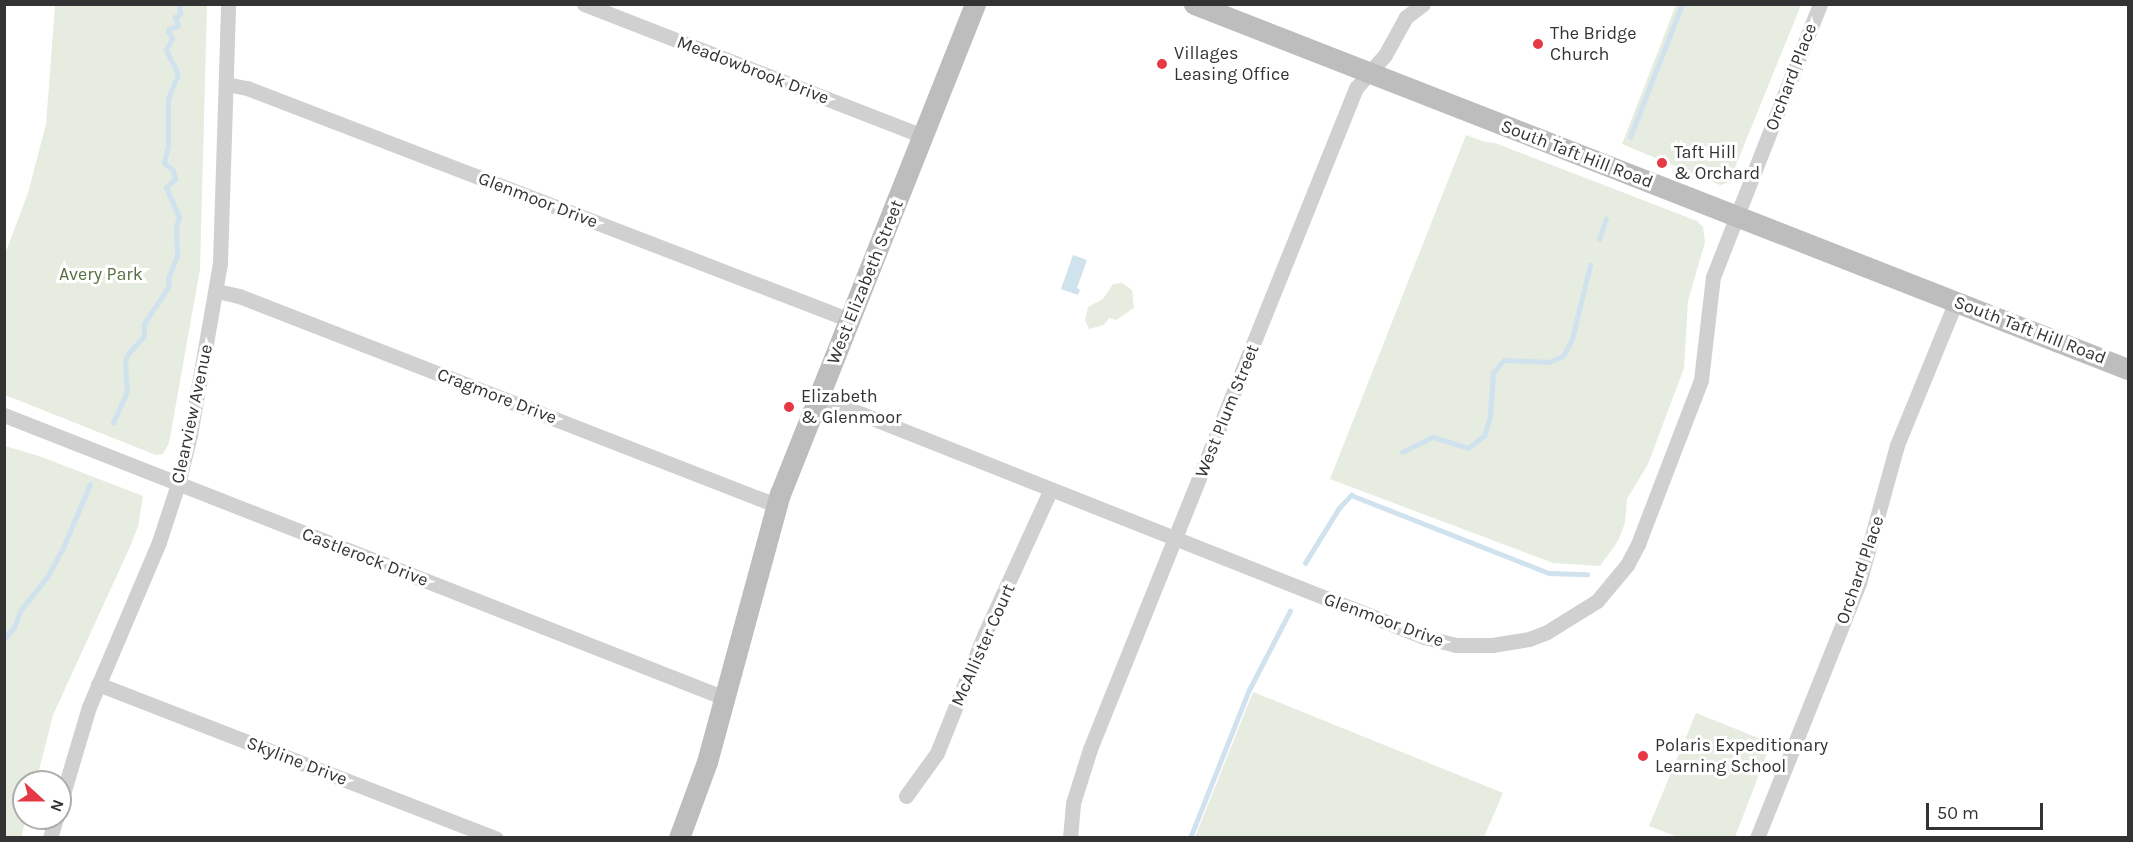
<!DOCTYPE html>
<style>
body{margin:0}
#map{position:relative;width:2133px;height:842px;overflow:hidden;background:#fff;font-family:Karla,sans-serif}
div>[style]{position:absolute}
.green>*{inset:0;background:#e6ecdf}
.water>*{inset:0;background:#cfe2ee}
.stream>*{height:4.5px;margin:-2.25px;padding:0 2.25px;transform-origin:2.25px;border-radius:2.25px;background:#cfe2ee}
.street>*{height:15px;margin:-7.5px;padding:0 7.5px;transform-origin:7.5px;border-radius:7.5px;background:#d0d0d0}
.secondary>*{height:21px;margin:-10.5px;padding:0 10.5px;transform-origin:10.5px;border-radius:10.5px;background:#bdbdbd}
.dots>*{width:16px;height:16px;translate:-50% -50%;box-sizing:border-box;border:3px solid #fff;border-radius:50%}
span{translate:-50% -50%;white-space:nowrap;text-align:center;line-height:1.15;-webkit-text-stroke:6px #fff;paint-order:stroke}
.poi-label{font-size:18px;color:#333}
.left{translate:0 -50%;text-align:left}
.street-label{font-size:18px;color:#333}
.park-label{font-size:18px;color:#56703f}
.frame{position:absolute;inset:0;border:6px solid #333;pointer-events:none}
.north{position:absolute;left:12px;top:770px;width:60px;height:60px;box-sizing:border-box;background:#fff;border:2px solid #adadad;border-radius:50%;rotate:111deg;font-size:16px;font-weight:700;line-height:24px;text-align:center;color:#333}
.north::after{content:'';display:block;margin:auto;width:21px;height:27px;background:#e63946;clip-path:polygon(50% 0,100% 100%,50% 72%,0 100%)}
.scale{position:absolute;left:1926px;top:803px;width:117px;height:27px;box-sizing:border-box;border:3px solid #333;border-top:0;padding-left:8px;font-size:18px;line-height:21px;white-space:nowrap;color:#333;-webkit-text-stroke:4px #fff;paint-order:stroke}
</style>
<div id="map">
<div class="green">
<div style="clip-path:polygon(55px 5px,207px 5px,200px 269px,169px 443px,163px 454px,156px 455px,5px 395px,5px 254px,28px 193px,46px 124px)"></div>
<div style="clip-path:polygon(1676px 5px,1801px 5px,1732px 175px,1727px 183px,1720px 185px,1622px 144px)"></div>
<div style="clip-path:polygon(1466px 135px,1485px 142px,1495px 143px,1697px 221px,1703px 227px,1705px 242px,1688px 301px,1684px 368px,1648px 464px,1627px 499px,1625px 523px,1618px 541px,1600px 566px,1553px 563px,1330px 479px)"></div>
<div style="clip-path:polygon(1122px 283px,1132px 290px,1134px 308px,1116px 320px,1109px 318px,1104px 325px,1089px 329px,1085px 320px,1088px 307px,1103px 299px,1113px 284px)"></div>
<div style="clip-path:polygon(5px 446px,39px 456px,143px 496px,138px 527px,129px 549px,53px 715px,36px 782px,24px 782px,26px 818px,21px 838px,4px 837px)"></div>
<div style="clip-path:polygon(1253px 692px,1503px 793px,1484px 837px,1195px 837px)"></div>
<div style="clip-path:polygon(1696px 713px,1771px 743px,1735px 837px,1678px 837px,1649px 826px)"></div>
</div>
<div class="water">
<div style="clip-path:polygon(1073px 255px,1087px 260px,1077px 288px,1080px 290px,1078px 295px,1061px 289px)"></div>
</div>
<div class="stream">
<div style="left:1630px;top:137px;width:143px;rotate:-68.6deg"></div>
<div style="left:1599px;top:239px;width:21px;rotate:-71deg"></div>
<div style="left:113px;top:423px;width:35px;rotate:-66deg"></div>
<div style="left:127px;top:391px;width:27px;rotate:-94deg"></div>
<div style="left:125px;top:364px;width:9px;rotate:-77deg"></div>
<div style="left:127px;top:355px;width:25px;rotate:-48deg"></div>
<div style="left:144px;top:336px;width:12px;rotate:-90deg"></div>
<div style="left:144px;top:324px;width:45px;rotate:-56.7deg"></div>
<div style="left:169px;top:286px;width:7px;rotate:-98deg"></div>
<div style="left:168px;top:279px;width:25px;rotate:-69deg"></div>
<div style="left:177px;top:256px;width:29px;rotate:-92deg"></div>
<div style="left:176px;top:227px;width:10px;rotate:-73deg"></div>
<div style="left:179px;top:217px;width:32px;rotate:-114deg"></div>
<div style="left:166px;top:188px;width:13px;rotate:-45deg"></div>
<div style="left:175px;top:179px;width:8px;rotate:-104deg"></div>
<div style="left:173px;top:171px;width:12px;rotate:-138deg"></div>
<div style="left:164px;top:163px;width:18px;rotate:-77deg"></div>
<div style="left:168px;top:145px;width:46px;rotate:-90deg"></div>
<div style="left:168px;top:99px;width:24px;rotate:-68deg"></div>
<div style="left:177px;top:77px;width:5px;rotate:-90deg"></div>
<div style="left:177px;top:72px;width:25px;rotate:-117deg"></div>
<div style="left:166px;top:50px;width:13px;rotate:-63deg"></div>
<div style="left:172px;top:38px;width:7px;rotate:-124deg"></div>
<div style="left:168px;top:32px;width:3px;rotate:-72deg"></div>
<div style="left:169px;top:29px;width:9px;rotate:-18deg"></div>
<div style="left:178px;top:26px;width:9px;rotate:-111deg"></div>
<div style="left:175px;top:18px;width:6px;rotate:-39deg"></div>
<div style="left:180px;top:14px;width:10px;rotate:-96deg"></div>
<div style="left:1402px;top:452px;width:34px;rotate:-26deg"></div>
<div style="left:1433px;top:437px;width:37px;rotate:17deg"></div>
<div style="left:1468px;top:448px;width:20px;rotate:-37deg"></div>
<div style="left:1484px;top:436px;width:21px;rotate:-73deg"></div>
<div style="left:1490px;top:416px;width:43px;rotate:-86deg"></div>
<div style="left:1493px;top:373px;width:17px;rotate:-50deg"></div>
<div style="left:1504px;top:360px;width:45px;rotate:2.5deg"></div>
<div style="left:1549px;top:362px;width:15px;rotate:-23deg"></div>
<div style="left:1563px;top:356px;width:19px;rotate:-62deg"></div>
<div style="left:1572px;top:339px;width:76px;rotate:-76.3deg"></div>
<div style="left:1305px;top:563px;width:65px;rotate:-58.3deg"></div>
<div style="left:1339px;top:508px;width:18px;rotate:-47deg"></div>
<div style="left:1351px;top:495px;width:213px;rotate:21.5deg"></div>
<div style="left:1549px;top:573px;width:38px;rotate:2deg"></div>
<div style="left:4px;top:639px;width:16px;rotate:-50deg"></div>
<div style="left:14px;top:627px;width:17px;rotate:-69deg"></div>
<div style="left:20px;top:611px;width:43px;rotate:-51.5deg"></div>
<div style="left:47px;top:577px;width:33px;rotate:-61deg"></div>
<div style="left:63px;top:548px;width:69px;rotate:-67.1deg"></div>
<div style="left:1190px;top:838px;width:159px;rotate:-68.3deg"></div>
<div style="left:1249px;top:690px;width:89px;rotate:-62.6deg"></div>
</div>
<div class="street">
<div style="left:584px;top:4px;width:363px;rotate:21.3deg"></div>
<div style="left:226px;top:84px;width:21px;rotate:11deg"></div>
<div style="left:247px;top:88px;width:646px;rotate:21.04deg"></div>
<div style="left:217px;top:291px;width:23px;rotate:13deg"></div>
<div style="left:239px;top:296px;width:576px;rotate:21.27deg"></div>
<div style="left:819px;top:397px;width:651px;rotate:21.64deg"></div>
<div style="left:1424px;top:637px;width:32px;rotate:14deg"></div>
<div style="left:1455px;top:645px;width:37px"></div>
<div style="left:1492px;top:645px;width:37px;rotate:-9deg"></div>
<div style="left:1529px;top:639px;width:19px;rotate:-21deg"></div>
<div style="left:1547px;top:632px;width:59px;rotate:-31.8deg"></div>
<div style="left:1597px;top:601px;width:47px;rotate:-50.2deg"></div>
<div style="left:1627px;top:565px;width:24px;rotate:-62deg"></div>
<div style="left:1638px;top:544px;width:176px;rotate:-69deg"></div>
<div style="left:1701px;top:380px;width:104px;rotate:-83.4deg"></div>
<div style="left:1713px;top:277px;width:293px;rotate:-68.6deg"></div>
<div style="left:4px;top:415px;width:775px;rotate:21.43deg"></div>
<div style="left:98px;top:684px;width:427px;rotate:21.2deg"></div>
<div style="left:906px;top:796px;width:53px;rotate:-54.2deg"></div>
<div style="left:937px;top:753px;width:129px;rotate:-68.2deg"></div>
<div style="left:985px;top:633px;width:158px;rotate:-65.4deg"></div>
<div style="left:60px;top:804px;width:101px;rotate:-73.4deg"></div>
<div style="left:89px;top:707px;width:179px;rotate:-67deg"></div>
<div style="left:159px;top:542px;width:61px;rotate:-71.9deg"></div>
<div style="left:178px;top:484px;width:50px;rotate:-76.2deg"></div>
<div style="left:190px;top:435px;width:175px;rotate:-80.1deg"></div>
<div style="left:220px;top:263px;width:259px;rotate:-88.2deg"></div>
<div style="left:50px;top:838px;width:21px;rotate:-73deg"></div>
<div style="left:1070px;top:838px;width:35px;rotate:-85deg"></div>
<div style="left:1073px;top:803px;width:57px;rotate:-72.5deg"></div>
<div style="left:1090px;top:749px;width:713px;rotate:-68.08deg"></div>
<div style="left:1356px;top:88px;width:44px;rotate:-48.7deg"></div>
<div style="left:1385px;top:55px;width:43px;rotate:-61.1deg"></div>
<div style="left:1406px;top:17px;width:21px;rotate:-37deg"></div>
<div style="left:1757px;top:838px;width:275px;rotate:-68.2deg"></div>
<div style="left:1859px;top:583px;width:143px;rotate:-74.6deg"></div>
<div style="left:1897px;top:445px;width:156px;rotate:-67.7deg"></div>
</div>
<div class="secondary">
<div style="left:1194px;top:4px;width:1003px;rotate:21.35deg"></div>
<div style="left:679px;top:838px;width:81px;rotate:-69.8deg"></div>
<div style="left:707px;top:762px;width:278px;rotate:-74.8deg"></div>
<div style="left:780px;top:494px;width:527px;rotate:-68.3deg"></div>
</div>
<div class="dots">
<div style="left:1538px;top:44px;background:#e63946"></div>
<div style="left:1162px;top:64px;background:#e63946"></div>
<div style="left:1662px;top:163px;background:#e63946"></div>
<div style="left:789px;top:407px;background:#e63946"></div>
<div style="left:1643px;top:756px;background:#e63946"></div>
</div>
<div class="poi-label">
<span class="left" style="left:1550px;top:44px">The Bridge<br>Church</span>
<span class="left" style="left:1174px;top:64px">Villages<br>Leasing Office</span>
<span class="left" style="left:1674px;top:163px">Taft Hill<br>&amp; Orchard</span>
<span class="left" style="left:801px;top:407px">Elizabeth<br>&amp; Glenmoor</span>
<span class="left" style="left:1655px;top:756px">Polaris Expeditionary<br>Learning School</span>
</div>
<div class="street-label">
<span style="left:753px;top:70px;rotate:21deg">Meadowbrook Drive</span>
<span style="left:1791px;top:77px;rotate:-69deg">Orchard Place</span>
<span style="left:1577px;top:154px;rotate:21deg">South Taft Hill Road</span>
<span style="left:538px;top:200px;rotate:21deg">Glenmoor Drive</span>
<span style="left:865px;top:282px;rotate:-68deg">West Elizabeth Street</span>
<span style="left:2030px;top:330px;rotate:21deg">South Taft Hill Road</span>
<span style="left:497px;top:396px;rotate:21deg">Cragmore Drive</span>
<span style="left:1227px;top:411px;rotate:-68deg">West Plum Street</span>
<span style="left:192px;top:414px;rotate:-78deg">Clearview Avenue</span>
<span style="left:365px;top:557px;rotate:21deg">Castlerock Drive</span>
<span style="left:1860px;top:570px;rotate:-71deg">Orchard Place</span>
<span style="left:1384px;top:620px;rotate:20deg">Glenmoor Drive</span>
<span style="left:983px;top:645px;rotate:-66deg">McAllister Court</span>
<span style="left:297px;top:761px;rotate:21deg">Skyline Drive</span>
</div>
<div class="park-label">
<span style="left:101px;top:274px">Avery Park</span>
</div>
<div class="frame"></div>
<div class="north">N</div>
<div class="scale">50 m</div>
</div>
